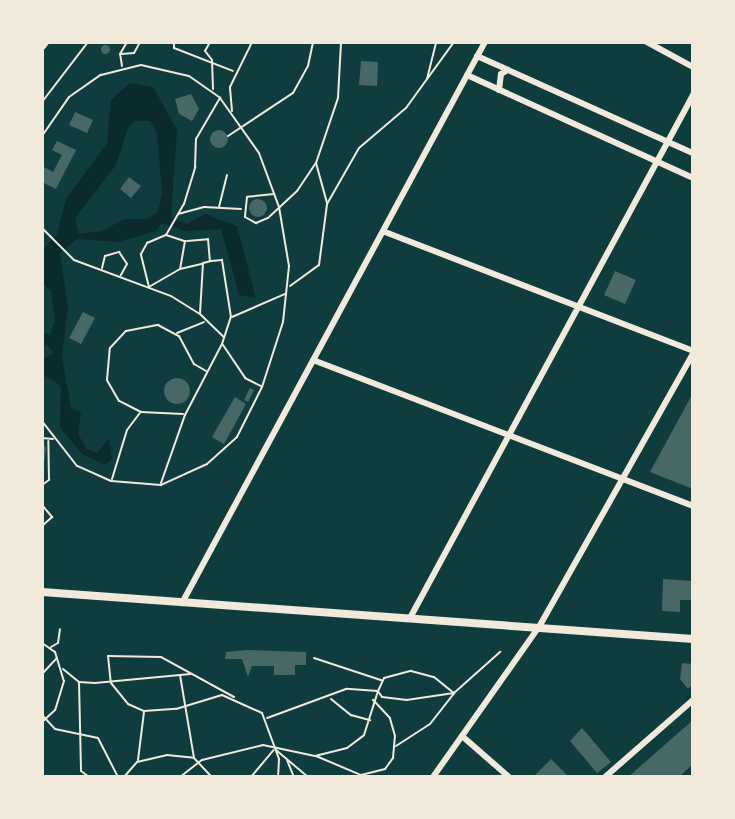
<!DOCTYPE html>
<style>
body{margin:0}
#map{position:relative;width:735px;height:819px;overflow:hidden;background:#0f3d3e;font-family:Overpass,sans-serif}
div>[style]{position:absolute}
.water>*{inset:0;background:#0a2a2b}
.building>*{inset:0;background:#486865}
.round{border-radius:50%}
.path>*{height:2px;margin:-1px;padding:0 1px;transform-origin:1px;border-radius:1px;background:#f1e9da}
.minor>*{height:6px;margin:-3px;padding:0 3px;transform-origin:3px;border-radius:3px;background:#f1e9da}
.secondary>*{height:8px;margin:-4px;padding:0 4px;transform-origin:4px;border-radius:4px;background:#f1e9da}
span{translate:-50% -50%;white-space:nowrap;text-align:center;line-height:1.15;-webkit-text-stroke:6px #f1e9da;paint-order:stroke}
.frame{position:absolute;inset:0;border:44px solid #f1e9da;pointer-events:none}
</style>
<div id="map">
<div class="water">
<div style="clip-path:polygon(evenodd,130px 83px,153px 87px,177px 129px,171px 218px,187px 224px,205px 214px,237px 226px,256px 298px,239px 295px,221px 229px,185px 231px,162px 223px,156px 231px,118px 242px,77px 239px,60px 253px,68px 307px,62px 357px,71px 408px,81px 412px,78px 434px,87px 449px,97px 453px,109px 438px,112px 459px,105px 465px,82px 454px,60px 428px,61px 386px,42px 374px,42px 360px,53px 353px,47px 344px,42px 349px,42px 332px,50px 335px,55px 321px,51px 291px,42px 283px,42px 251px,57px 234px,66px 199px,107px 143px,111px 100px,130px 83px,135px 121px,150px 121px,157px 133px,162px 193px,158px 212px,147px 219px,124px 219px,102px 231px,79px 234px,75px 218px,116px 165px,128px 128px,135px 121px)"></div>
</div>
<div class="building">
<div class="round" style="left:100.5px;top:44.5px;width:9px;height:9px"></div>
<div style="clip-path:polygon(361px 61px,378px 62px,377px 86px,359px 85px)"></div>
<div style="clip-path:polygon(191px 94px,199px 109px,192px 121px,179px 114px,175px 99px)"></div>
<div style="clip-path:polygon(75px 112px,93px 120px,87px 133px,69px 125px)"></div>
<div class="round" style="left:210px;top:130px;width:18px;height:18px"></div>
<div style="clip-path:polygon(57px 141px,76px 150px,56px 189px,42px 182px,42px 166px,53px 172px,62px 155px,52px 150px)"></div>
<div style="clip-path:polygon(129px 177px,141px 186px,131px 198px,120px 189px)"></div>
<div class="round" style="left:249px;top:199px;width:18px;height:18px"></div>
<div style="clip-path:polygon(615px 271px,636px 280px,625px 304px,604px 295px)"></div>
<div style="clip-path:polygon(83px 312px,95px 318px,81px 344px,69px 338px)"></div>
<div class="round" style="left:164px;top:378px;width:26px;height:26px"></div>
<div style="clip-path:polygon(250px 388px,254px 390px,248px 402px,244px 400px)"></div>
<div style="clip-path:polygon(693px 393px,693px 489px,650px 472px)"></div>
<div style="clip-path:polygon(235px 397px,246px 404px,224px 444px,212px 437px)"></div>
<div style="clip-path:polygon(42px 440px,46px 448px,42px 479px)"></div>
<div style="clip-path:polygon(663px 579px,693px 581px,693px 600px,680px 600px,680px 612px,662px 611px)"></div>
<div style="clip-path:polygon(246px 650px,306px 652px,306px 665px,295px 665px,295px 675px,274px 675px,274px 666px,252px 666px,248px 677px,242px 659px,225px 659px,226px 652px)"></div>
<div style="clip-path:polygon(682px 663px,693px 664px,693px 684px,688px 689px,680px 679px)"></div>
<div style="clip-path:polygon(693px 720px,693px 764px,679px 777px,628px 777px)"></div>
<div style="clip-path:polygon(582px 728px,611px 762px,597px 773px,570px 741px)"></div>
<div style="clip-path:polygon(551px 759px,569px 777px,533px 777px)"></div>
</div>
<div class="path">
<div style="left:174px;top:42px;width:6px;rotate:90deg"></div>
<div style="left:174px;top:48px;width:63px;rotate:21.3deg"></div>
<div style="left:210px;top:42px;width:10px;rotate:119deg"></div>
<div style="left:205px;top:51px;width:11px;rotate:52deg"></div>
<div style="left:212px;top:60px;width:29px;rotate:88deg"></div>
<div style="left:121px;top:54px;width:13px;rotate:-4deg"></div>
<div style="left:134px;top:53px;width:13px;rotate:-61deg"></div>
<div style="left:122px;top:66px;width:12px;rotate:-99deg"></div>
<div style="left:120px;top:54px;width:14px;rotate:-60deg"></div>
<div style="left:427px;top:79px;width:38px;rotate:-76deg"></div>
<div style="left:42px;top:102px;width:76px;rotate:-52.5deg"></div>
<div style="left:232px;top:111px;width:24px;rotate:-95deg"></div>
<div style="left:230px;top:87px;width:50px;rotate:-63.9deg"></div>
<div style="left:42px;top:136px;width:47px;rotate:-55.3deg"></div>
<div style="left:69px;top:97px;width:39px;rotate:-35deg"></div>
<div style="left:101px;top:75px;width:41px;rotate:-14deg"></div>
<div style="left:141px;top:65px;width:49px;rotate:12.9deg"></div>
<div style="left:189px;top:76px;width:38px;rotate:35deg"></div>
<div style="left:220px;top:98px;width:67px;rotate:54.7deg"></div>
<div style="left:259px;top:153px;width:58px;rotate:69.7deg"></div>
<div style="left:279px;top:207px;width:60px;rotate:80.4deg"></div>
<div style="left:289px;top:266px;width:56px;rotate:96.1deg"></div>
<div style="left:283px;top:322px;width:68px;rotate:107.9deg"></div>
<div style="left:262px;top:387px;width:56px;rotate:116.6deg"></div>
<div style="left:237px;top:437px;width:40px;rotate:138deg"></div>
<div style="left:207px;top:464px;width:51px;rotate:155.5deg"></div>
<div style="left:161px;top:485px;width:50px;rotate:-175.4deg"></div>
<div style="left:111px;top:481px;width:37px;rotate:-156deg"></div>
<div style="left:77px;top:466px;width:57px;rotate:-127.9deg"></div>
<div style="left:228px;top:136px;width:78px;rotate:-33.5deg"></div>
<div style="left:293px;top:93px;width:31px;rotate:-61deg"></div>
<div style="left:308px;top:66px;width:25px;rotate:-78deg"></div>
<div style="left:316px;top:163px;width:41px;rotate:74.6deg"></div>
<div style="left:274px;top:194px;width:27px;rotate:174deg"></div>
<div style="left:247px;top:197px;width:20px;rotate:96deg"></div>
<div style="left:245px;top:217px;width:13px;rotate:29deg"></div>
<div style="left:256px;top:223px;width:13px;rotate:-23deg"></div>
<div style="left:268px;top:218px;width:40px;rotate:-43deg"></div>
<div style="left:297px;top:191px;width:34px;rotate:-56deg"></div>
<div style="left:316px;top:163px;width:69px;rotate:-71.3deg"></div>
<div style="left:338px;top:98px;width:56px;rotate:-86.9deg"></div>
<div style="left:219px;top:207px;width:33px;rotate:-76deg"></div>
<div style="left:178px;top:214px;width:27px;rotate:-15deg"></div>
<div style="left:204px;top:207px;width:37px;rotate:3deg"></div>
<div style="left:42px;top:228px;width:45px;rotate:45deg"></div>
<div style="left:74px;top:260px;width:103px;rotate:20.4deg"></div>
<div style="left:171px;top:296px;width:34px;rotate:32deg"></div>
<div style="left:166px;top:235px;width:20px;rotate:18deg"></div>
<div style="left:185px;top:241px;width:28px;rotate:100deg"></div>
<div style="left:180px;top:269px;width:36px;rotate:150deg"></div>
<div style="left:149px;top:287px;width:34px;rotate:-104deg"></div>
<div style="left:141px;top:254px;width:13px;rotate:-61deg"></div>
<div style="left:147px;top:243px;width:21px;rotate:-23deg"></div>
<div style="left:166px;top:235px;width:36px;rotate:-60deg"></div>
<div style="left:184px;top:204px;width:39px;rotate:-73deg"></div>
<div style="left:195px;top:167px;width:28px;rotate:-88deg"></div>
<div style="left:196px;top:139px;width:48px;rotate:-59.7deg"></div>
<div style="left:187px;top:241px;width:21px;rotate:-5deg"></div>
<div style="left:208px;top:239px;width:21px;rotate:85deg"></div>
<div style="left:102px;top:268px;width:12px;rotate:-76deg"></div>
<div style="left:105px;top:256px;width:15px;rotate:-16deg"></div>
<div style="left:119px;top:252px;width:14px;rotate:56deg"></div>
<div style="left:127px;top:264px;width:13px;rotate:119deg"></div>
<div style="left:180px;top:269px;width:23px;rotate:-13deg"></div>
<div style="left:290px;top:286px;width:36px;rotate:-36deg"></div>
<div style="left:319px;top:265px;width:62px;rotate:-82.5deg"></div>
<div style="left:327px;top:204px;width:64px;rotate:-60.3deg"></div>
<div style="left:359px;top:148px;width:62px;rotate:-40.4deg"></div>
<div style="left:406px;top:108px;width:82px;rotate:-54deg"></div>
<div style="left:232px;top:317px;width:58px;rotate:-23.5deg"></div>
<div style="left:177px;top:333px;width:29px;rotate:-22deg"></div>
<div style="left:223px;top:345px;width:40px;rotate:56deg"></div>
<div style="left:245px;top:378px;width:18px;rotate:27deg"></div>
<div style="left:183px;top:414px;width:42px;rotate:-177.3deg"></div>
<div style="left:141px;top:412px;width:25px;rotate:-153deg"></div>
<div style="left:119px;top:401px;width:24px;rotate:-120deg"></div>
<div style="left:107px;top:380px;width:32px;rotate:-85deg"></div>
<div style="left:110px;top:348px;width:23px;rotate:-47deg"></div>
<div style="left:126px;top:331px;width:33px;rotate:-11deg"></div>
<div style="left:158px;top:325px;width:24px;rotate:28deg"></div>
<div style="left:179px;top:336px;width:32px;rotate:62deg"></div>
<div style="left:194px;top:364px;width:14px;rotate:30deg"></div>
<div style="left:42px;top:438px;width:11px;rotate:5deg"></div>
<div style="left:112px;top:479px;width:51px;rotate:-73deg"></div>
<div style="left:127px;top:430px;width:21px;rotate:-53deg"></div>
<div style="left:161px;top:483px;width:72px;rotate:-70.6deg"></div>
<div style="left:185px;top:415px;width:80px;rotate:-62.5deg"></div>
<div style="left:222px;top:344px;width:28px;rotate:-72deg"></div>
<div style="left:231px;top:317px;width:58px;rotate:-99deg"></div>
<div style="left:222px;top:260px;width:11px;rotate:175deg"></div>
<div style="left:211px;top:261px;width:8px;rotate:166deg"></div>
<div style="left:203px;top:263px;width:51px;rotate:93.4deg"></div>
<div style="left:200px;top:314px;width:33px;rotate:44deg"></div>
<div style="left:42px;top:485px;width:9px;rotate:-36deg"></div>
<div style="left:49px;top:480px;width:39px;rotate:-91deg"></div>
<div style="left:42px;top:505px;width:16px;rotate:50deg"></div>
<div style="left:52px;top:517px;width:13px;rotate:138deg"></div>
<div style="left:42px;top:643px;width:16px;rotate:35deg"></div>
<div style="left:55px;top:652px;width:30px;rotate:73deg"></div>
<div style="left:64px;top:681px;width:30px;rotate:107deg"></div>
<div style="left:55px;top:710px;width:18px;rotate:137deg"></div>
<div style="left:51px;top:647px;width:8px;rotate:-30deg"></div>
<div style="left:58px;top:643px;width:14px;rotate:-82deg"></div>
<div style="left:314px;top:658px;width:71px;rotate:18.2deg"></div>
<div style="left:63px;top:669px;width:21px;rotate:39deg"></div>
<div style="left:79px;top:682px;width:16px;rotate:4deg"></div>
<div style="left:95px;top:683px;width:96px;rotate:-5.4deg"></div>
<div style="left:411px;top:671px;width:24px;rotate:15deg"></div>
<div style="left:434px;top:677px;width:26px;rotate:39deg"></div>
<div style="left:454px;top:693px;width:48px;rotate:171.5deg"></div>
<div style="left:407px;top:700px;width:25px;rotate:-173deg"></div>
<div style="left:382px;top:697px;width:7px;rotate:-124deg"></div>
<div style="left:378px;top:691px;width:14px;rotate:-65deg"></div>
<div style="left:384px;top:678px;width:28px;rotate:-15deg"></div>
<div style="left:42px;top:674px;width:22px;rotate:-47deg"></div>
<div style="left:180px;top:675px;width:84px;rotate:80.4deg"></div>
<div style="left:194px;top:758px;width:26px;rotate:47deg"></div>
<div style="left:79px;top:682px;width:89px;rotate:88.7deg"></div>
<div style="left:81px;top:771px;width:10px;rotate:37deg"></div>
<div style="left:234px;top:697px;width:83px;rotate:-151.3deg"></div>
<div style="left:161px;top:657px;width:53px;rotate:-178.9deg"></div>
<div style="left:108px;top:656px;width:27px;rotate:84deg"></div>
<div style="left:111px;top:683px;width:27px;rotate:51deg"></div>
<div style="left:128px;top:704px;width:17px;rotate:24deg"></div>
<div style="left:144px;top:711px;width:32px;rotate:-4deg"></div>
<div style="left:176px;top:709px;width:48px;rotate:-16.9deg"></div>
<div style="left:222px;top:695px;width:44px;rotate:24.2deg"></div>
<div style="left:262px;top:713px;width:49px;rotate:69.7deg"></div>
<div style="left:279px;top:759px;width:18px;rotate:93deg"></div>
<div style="left:331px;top:699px;width:26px;rotate:39deg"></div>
<div style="left:351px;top:715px;width:20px;rotate:15deg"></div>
<div style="left:42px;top:715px;width:19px;rotate:47deg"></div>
<div style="left:55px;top:729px;width:44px;rotate:11.8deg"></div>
<div style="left:98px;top:738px;width:44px;rotate:62.9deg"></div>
<div style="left:396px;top:746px;width:40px;rotate:-32.9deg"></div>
<div style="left:430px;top:724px;width:39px;rotate:-52deg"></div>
<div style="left:454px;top:693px;width:62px;rotate:-41.7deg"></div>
<div style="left:276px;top:750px;width:42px;rotate:40.2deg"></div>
<div style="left:316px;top:756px;width:49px;rotate:22.9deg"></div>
<div style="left:361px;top:775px;width:25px;rotate:-14deg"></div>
<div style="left:385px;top:769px;width:14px;rotate:-54deg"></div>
<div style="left:393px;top:758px;width:22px;rotate:-85deg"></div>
<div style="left:395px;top:736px;width:19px;rotate:-106deg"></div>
<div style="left:390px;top:718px;width:25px;rotate:-133deg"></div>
<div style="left:138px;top:760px;width:48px;rotate:-82.9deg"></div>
<div style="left:287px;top:760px;width:18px;rotate:68deg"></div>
<div style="left:124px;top:777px;width:20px;rotate:-49deg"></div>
<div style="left:137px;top:762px;width:31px;rotate:-13deg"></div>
<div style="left:167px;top:755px;width:27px;rotate:6deg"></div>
<div style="left:180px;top:777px;width:28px;rotate:-38deg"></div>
<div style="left:202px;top:760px;width:63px;rotate:-13.8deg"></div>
<div style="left:263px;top:745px;width:53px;rotate:11.9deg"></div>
<div style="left:315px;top:756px;width:33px;rotate:-14deg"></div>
<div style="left:347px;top:748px;width:21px;rotate:-37deg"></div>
<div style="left:364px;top:735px;width:46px;rotate:-72.3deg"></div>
<div style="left:378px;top:691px;width:32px;rotate:-176deg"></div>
<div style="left:346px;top:689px;width:84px;rotate:159.8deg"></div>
<div style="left:251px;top:777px;width:35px;rotate:-50deg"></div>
</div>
<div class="minor">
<div style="left:647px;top:42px;width:52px;rotate:28.5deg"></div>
<div style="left:477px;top:56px;width:237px;rotate:24.2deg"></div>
<div style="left:467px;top:75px;width:248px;rotate:24.5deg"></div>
<div style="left:499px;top:90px;width:16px;rotate:-83deg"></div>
<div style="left:501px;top:74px;width:8px;rotate:-30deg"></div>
<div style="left:385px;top:232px;width:330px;rotate:21.1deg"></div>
<div style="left:313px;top:360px;width:407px;rotate:21deg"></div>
<div style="left:182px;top:603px;width:638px;rotate:-61.63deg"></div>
<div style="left:410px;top:618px;width:595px;rotate:-61.58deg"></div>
<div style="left:462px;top:736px;width:62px;rotate:41.1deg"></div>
<div style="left:433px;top:777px;width:184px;rotate:-54.8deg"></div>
<div style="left:539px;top:627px;width:313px;rotate:-60.6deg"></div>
<div style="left:605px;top:777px;width:117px;rotate:-41.2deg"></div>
</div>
<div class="secondary">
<div style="left:42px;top:46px;width:5px;rotate:-53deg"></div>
<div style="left:42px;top:592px;width:653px;rotate:4.13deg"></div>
</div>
<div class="frame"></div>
</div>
